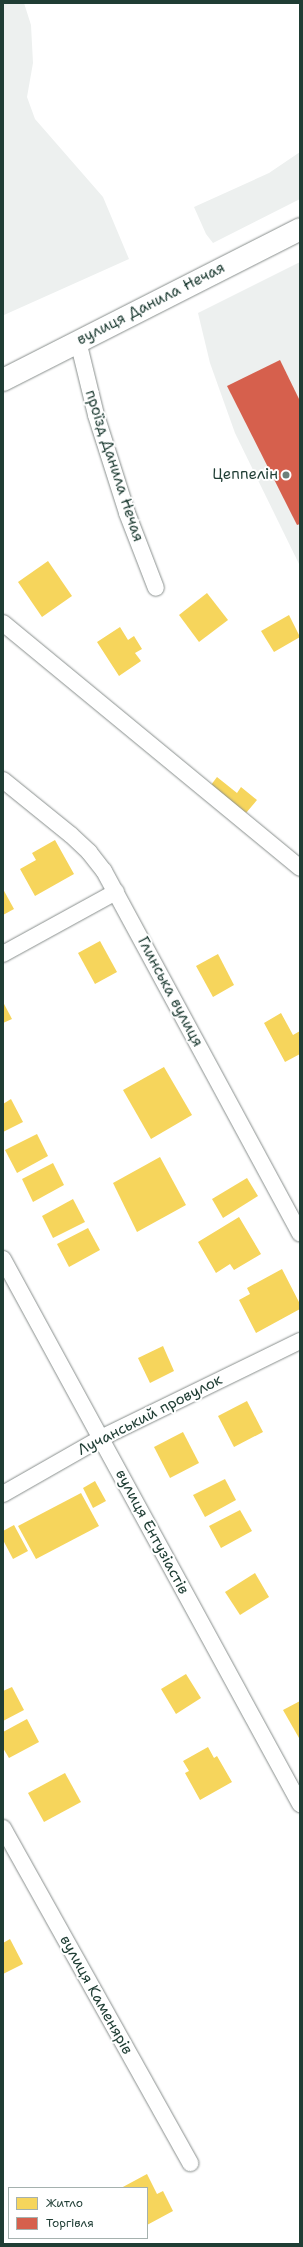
<!DOCTYPE html>
<meta charset="utf-8">
<style>
body{margin:0}
#map{position:relative;width:303px;height:2247px;overflow:hidden;background:#fff;font-family:"Shantell Sans",sans-serif}
div>[style]{position:absolute}
.built>*{inset:0;background:#edf0ef}
.homes>*{inset:0;background:#f6d55c}
.shops>*{inset:0;background:#d6604d}
.roads{filter:drop-shadow(0 0 1px #898f8d) drop-shadow(0 0 1px #898f8d)}
.street>*{height:16px;margin:-8px;padding:0 8px;transform-origin:8px;border-radius:8px;background:#fff}
.secondary>*{height:22px;margin:-11px;padding:0 11px;transform-origin:11px;border-radius:11px;background:#fff}
.dots>*{width:11px;height:11px;translate:-50% -50%;box-sizing:border-box;border:2px solid #fff;border-radius:50%}
span{translate:-50% -50%;white-space:nowrap;text-align:center;line-height:1.15;-webkit-text-stroke:4px #fff;paint-order:stroke}
.street-label{font-size:15px;color:#1f3d34}
.poi-label{font-size:15px;color:#1f3d34}
.right{translate:-100% -50%;text-align:right}
.frame{position:absolute;inset:0;border:4px solid #1f3d34;pointer-events:none}
.legend{position:absolute;left:8px;top:2187px;width:140px;height:52px;box-sizing:border-box;background:#fff;border:1px solid #a5b1ae;margin:0;padding:5px 7px;list-style:none;font-size:12px;color:#1f3d34}
.legend li{display:flex;align-items:center;gap:8px;height:20px}
.legend b{width:20px;border:1px solid #a5b1ae}
</style>
<div id="map">
<div class="built">
<div style="clip-path:polygon(3px 3px,24px 3px,31px 25px,33px 63px,27px 97px,35px 119px,103px 197px,129px 259px,4px 315px)"></div>
<div style="clip-path:polygon(300px 152px,300px 199px,213px 243px,206px 234px,194px 207px,269px 173px)"></div>
<div style="clip-path:polygon(300px 262px,300px 566px,235px 433px,210px 363px,198px 313px)"></div>
</div>
<div class="homes">
<div style="clip-path:polygon(48px 561px,72px 596px,42px 617px,18px 582px)"></div>
<div style="clip-path:polygon(207px 593px,228px 620px,199px 642px,179px 615px)"></div>
<div style="clip-path:polygon(289px 615px,300px 637px,274px 652px,261px 631px)"></div>
<div style="clip-path:polygon(120px 627px,128px 640px,134px 636px,142px 649px,135px 653px,141px 661px,119px 676px,97px 642px)"></div>
<div style="clip-path:polygon(217px 777px,237px 793px,241px 787px,257px 800px,246px 813px,211px 785px)"></div>
<div style="clip-path:polygon(55px 840px,74px 874px,35px 896px,20px 869px,36px 860px,32px 853px)"></div>
<div style="clip-path:polygon(3px 889px,14px 909px,3px 915px)"></div>
<div style="clip-path:polygon(100px 941px,117px 972px,95px 984px,78px 953px)"></div>
<div style="clip-path:polygon(218px 954px,234px 985px,213px 997px,196px 966px)"></div>
<div style="clip-path:polygon(3px 1002px,12px 1019px,3px 1023px)"></div>
<div style="clip-path:polygon(281px 1013px,293px 1035px,300px 1031px,300px 1054px,285px 1062px,264px 1023px)"></div>
<div style="clip-path:polygon(164px 1067px,192px 1115px,151px 1139px,123px 1090px)"></div>
<div style="clip-path:polygon(11px 1099px,23px 1122px,3px 1132px,3px 1104px)"></div>
<div style="clip-path:polygon(37px 1134px,48px 1156px,17px 1173px,5px 1150px)"></div>
<div style="clip-path:polygon(160px 1157px,186px 1205px,137px 1232px,113px 1183px)"></div>
<div style="clip-path:polygon(53px 1163px,64px 1185px,33px 1202px,22px 1179px)"></div>
<div style="clip-path:polygon(247px 1178px,258px 1196px,223px 1218px,212px 1199px)"></div>
<div style="clip-path:polygon(73px 1199px,85px 1222px,53px 1238px,42px 1216px)"></div>
<div style="clip-path:polygon(239px 1217px,261px 1254px,234px 1270px,230px 1264px,216px 1273px,198px 1242px)"></div>
<div style="clip-path:polygon(88px 1228px,100px 1250px,69px 1267px,57px 1244px)"></div>
<div style="clip-path:polygon(282px 1269px,300px 1304px,300px 1309px,256px 1333px,239px 1300px,250px 1294px,247px 1288px)"></div>
<div style="clip-path:polygon(163px 1346px,174px 1371px,150px 1383px,138px 1358px)"></div>
<div style="clip-path:polygon(247px 1401px,263px 1432px,234px 1447px,218px 1416px)"></div>
<div style="clip-path:polygon(183px 1432px,199px 1463px,170px 1478px,154px 1447px)"></div>
<div style="clip-path:polygon(225px 1479px,236px 1500px,205px 1517px,193px 1495px)"></div>
<div style="clip-path:polygon(95px 1481px,106px 1501px,93px 1508px,83px 1488px)"></div>
<div style="clip-path:polygon(81px 1493px,99px 1526px,36px 1559px,18px 1526px)"></div>
<div style="clip-path:polygon(240px 1510px,252px 1531px,221px 1548px,209px 1526px)"></div>
<div style="clip-path:polygon(14px 1525px,28px 1551px,13px 1559px,3px 1540px,3px 1531px)"></div>
<div style="clip-path:polygon(255px 1573px,269px 1597px,240px 1615px,225px 1592px)"></div>
<div style="clip-path:polygon(186px 1674px,201px 1698px,176px 1714px,161px 1689px)"></div>
<div style="clip-path:polygon(12px 1687px,24px 1710px,3px 1721px,3px 1691px)"></div>
<div style="clip-path:polygon(300px 1701px,300px 1737px,299px 1738px,283px 1710px)"></div>
<div style="clip-path:polygon(27px 1719px,39px 1742px,9px 1758px,3px 1748px,3px 1732px)"></div>
<div style="clip-path:polygon(208px 1747px,214px 1758px,217px 1756px,232px 1782px,200px 1800px,185px 1773px,189px 1771px,183px 1761px)"></div>
<div style="clip-path:polygon(65px 1773px,81px 1802px,44px 1822px,28px 1793px)"></div>
<div style="clip-path:polygon(10px 1939px,23px 1964px,3px 1974px,3px 1943px)"></div>
<div style="clip-path:polygon(147px 2174px,157px 2194px,163px 2191px,173px 2211px,147px 2225px,147px 2188px,121px 2188px)"></div>
</div>
<div class="shops">
<div style="clip-path:polygon(280px 360px,300px 401px,300px 524px,297px 525px,227px 386px)"></div>
</div>
<div class="roads">
<div class="street">
<div style="left:78px;top:341px;width:76px;rotate:76.3deg"></div>
<div style="left:96px;top:415px;width:103px;rotate:72.4deg"></div>
<div style="left:127px;top:513px;width:80px;rotate:68.9deg"></div>
<div style="left:3px;top:623px;width:385px;rotate:39.5deg"></div>
<div style="left:3px;top:780px;width:87px;rotate:39deg"></div>
<div style="left:71px;top:835px;width:25px;rotate:43deg"></div>
<div style="left:89px;top:852px;width:24px;rotate:52deg"></div>
<div style="left:104px;top:871px;width:412px;rotate:61.6deg"></div>
<div style="left:3px;top:954px;width:129px;rotate:-28.8deg"></div>
<div style="left:3px;top:1259px;width:621px;rotate:61.41deg"></div>
<div style="left:3px;top:1494px;width:113px;rotate:-29.7deg"></div>
<div style="left:101px;top:1438px;width:221px;rotate:-26deg"></div>
<div style="left:3px;top:1828px;width:384px;rotate:60.8deg"></div>
</div>
<div class="secondary">
<div style="left:3px;top:380px;width:333px;rotate:-26.9deg"></div>
</div>
</div>
<div class="dots">
<div style="left:286px;top:475px;background:#6d817b"></div>
</div>
<div class="street-label">
<span style="left:151px;top:304px;rotate:-27deg">вулиця Данила Нечая</span>
<span style="left:114px;top:466px;rotate:72deg">проїзд Данила Нечая</span>
<span style="left:170px;top:992px;rotate:62deg">Глинська вулиця</span>
<span style="left:150px;top:1415px;rotate:-27deg">Лучанський провулок</span>
<span style="left:152px;top:1532px;rotate:62deg">вулиця Ентузіастів</span>
<span style="left:96px;top:1995px;rotate:61deg">вулиця Каменярів</span>
</div>
<div class="poi-label">
<span class="right" style="left:278px;top:475px">Цеппелін</span>
</div>
<div class="frame"></div>
<ul class="legend">
<li><b style="height:11px;background:#f6d55c"></b>Житло</li>
<li><b style="height:11px;background:#d6604d"></b>Торгівля</li>
</ul>
</div>
